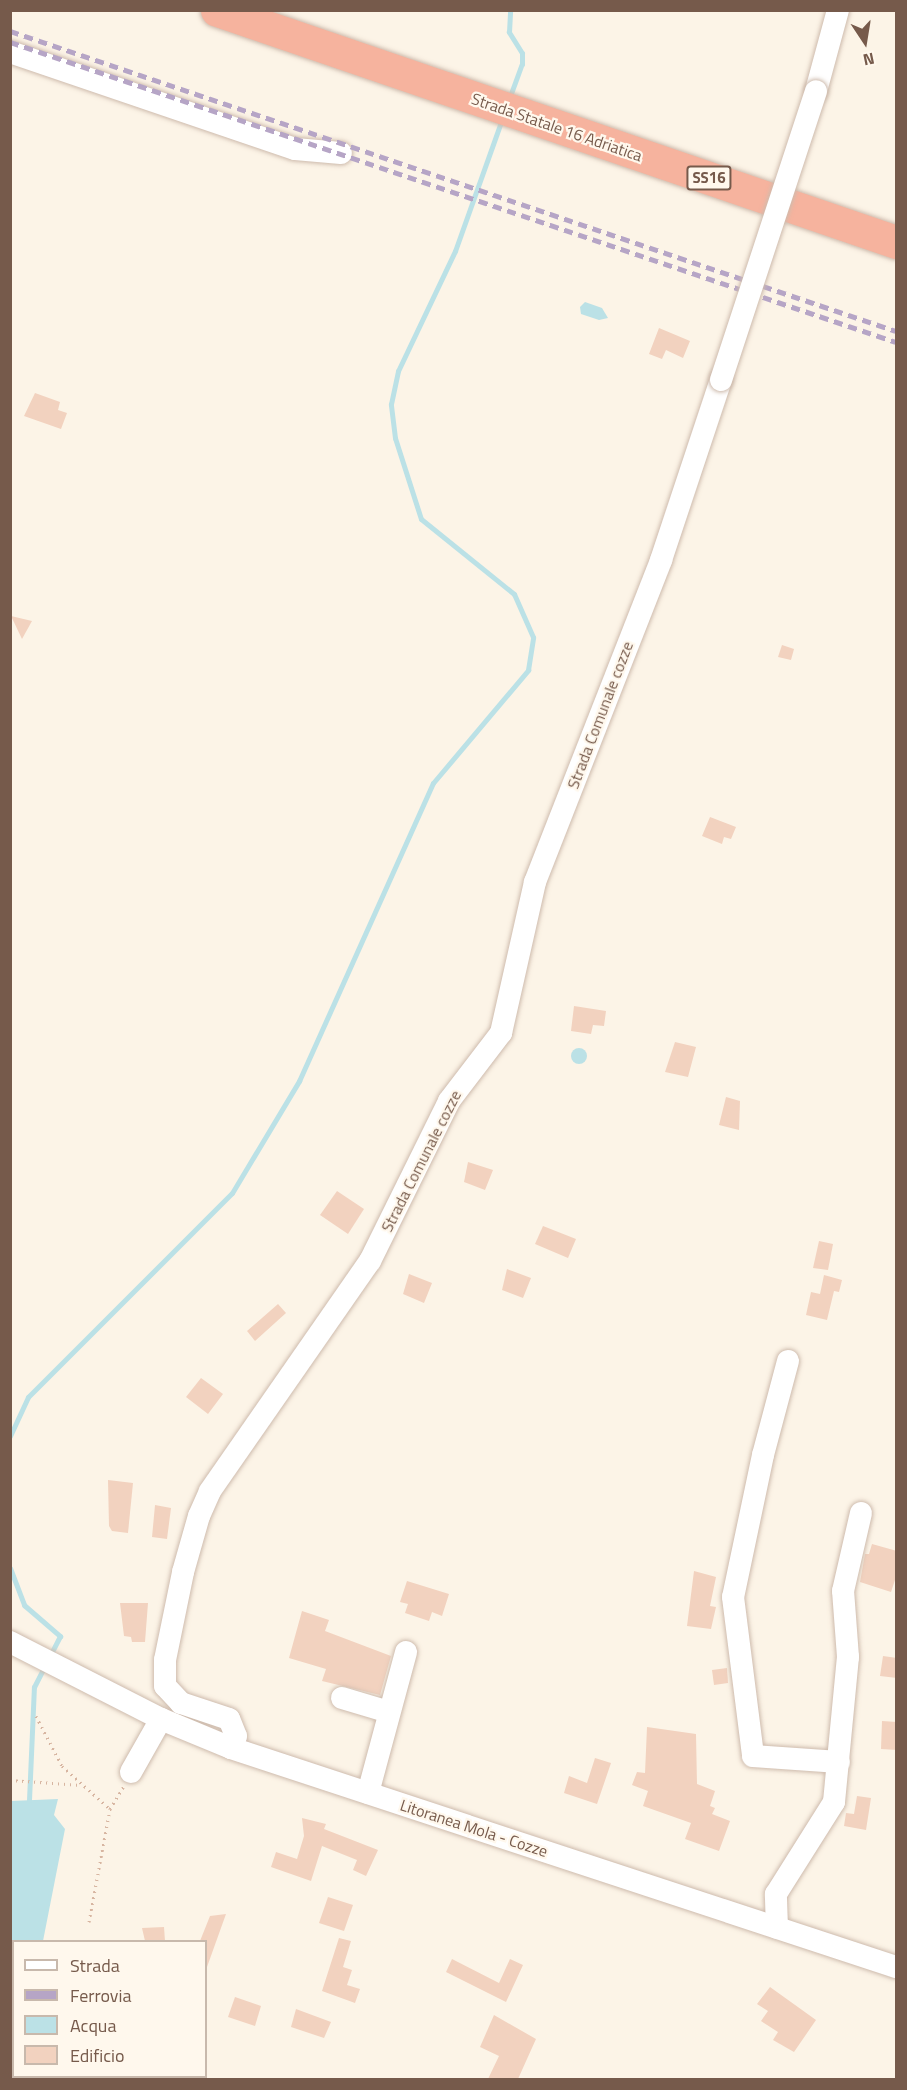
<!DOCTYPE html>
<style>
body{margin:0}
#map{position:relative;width:907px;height:2090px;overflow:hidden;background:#fcf4e7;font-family:"Titillium Web",sans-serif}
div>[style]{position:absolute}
.water>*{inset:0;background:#bbe1e6}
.round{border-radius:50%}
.stream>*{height:5px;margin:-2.5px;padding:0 2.5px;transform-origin:2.5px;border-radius:2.5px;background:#bbe1e6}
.building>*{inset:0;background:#f2d2bf}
.path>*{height:3px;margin-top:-1.5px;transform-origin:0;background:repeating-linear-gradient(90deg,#d7b5a1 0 1.5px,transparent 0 6px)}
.roads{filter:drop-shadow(0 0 2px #cebbad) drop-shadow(0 0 2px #cebbad)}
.minor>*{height:22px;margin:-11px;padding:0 11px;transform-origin:11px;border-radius:11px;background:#fff}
.highway>*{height:33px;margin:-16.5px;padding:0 16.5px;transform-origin:16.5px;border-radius:16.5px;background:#f6b39e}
.rail>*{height:4.5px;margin-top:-2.25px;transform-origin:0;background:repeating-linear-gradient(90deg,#b6a5c6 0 9px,transparent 0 15px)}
.bridges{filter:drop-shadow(0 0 2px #cebbad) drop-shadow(0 0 2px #cebbad)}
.minor-bridge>*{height:22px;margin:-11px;padding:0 11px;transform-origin:11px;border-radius:11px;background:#fff}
span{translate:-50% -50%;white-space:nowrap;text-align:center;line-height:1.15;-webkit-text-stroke:4.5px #fff8ed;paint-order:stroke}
.shield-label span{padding:2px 4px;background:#fff8ed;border:2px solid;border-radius:4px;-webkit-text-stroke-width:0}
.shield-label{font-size:15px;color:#765a4b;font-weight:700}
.street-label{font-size:16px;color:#765a4b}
.frame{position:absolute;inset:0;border:12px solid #765a4b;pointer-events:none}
.legend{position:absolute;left:12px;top:1940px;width:195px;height:138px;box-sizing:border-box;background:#fff8ed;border:2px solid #c8b9ac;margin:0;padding:8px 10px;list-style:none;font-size:18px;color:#765a4b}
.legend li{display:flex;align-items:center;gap:12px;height:30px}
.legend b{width:30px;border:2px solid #c8b9ac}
.north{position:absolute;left:835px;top:12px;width:60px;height:60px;-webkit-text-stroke:4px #fff8ed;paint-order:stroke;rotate:168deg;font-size:16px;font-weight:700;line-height:24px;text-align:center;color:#765a4b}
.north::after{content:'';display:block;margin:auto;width:21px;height:27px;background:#765a4b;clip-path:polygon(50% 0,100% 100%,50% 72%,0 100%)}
</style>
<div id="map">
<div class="water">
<div style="clip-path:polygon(585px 302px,602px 308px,608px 318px,599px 320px,581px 314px,580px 307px)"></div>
<div class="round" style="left:571px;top:1048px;width:16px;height:16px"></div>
<div style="clip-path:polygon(58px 1799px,54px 1815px,65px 1829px,43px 1941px,14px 1942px,14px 2076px,84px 2079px,11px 2079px,11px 1801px)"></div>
</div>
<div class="stream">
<div style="left:509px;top:99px;width:37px;rotate:-70deg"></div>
<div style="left:522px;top:64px;width:11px;rotate:-90deg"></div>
<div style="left:522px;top:53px;width:25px;rotate:-122deg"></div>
<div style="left:509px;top:32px;width:22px;rotate:-87deg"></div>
<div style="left:10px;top:1436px;width:43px;rotate:-65.2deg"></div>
<div style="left:28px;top:1397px;width:288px;rotate:-45deg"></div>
<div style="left:232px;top:1193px;width:131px;rotate:-59.1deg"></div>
<div style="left:299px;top:1081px;width:327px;rotate:-65.8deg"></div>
<div style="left:433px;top:783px;width:148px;rotate:-49.9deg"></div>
<div style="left:528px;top:670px;width:33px;rotate:-81deg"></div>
<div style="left:533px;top:637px;width:47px;rotate:-113.8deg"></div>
<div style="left:514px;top:594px;width:119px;rotate:-141.1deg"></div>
<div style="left:421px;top:519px;width:85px;rotate:-107.8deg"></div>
<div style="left:395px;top:438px;width:34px;rotate:-97deg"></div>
<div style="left:391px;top:404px;width:34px;rotate:-78deg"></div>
<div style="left:398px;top:371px;width:133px;rotate:-64.6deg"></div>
<div style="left:455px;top:251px;width:140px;rotate:-70.4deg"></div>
<div style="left:10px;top:1568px;width:40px;rotate:69deg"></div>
<div style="left:24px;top:1605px;width:48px;rotate:40.7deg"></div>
<div style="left:60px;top:1636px;width:22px;rotate:117deg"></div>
<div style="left:29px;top:1800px;width:113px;rotate:-87.5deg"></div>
<div style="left:34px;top:1687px;width:25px;rotate:-63deg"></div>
</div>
<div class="building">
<div style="clip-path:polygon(659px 328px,690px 341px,683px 358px,666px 350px,662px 359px,649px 354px)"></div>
<div style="clip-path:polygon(35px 393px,60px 402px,58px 410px,67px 413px,61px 429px,24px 416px)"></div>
<div style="clip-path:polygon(11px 616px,32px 621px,22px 639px)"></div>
<div style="clip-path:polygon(782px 645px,794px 649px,791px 660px,778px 657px)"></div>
<div style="clip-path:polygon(710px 817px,736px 827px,731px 839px,724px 837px,722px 844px,702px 836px)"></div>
<div style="clip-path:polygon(574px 1006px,606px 1011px,604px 1026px,593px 1025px,591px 1034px,571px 1031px)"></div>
<div style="clip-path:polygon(675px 1042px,696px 1047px,688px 1077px,665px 1072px)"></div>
<div style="clip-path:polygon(726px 1097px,740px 1101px,739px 1130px,719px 1125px)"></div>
<div style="clip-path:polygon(468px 1162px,493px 1170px,485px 1190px,464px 1182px)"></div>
<div style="clip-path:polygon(337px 1191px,364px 1209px,348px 1234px,320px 1215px)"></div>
<div style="clip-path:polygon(543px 1226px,576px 1239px,568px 1258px,535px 1244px)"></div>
<div style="clip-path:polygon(819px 1241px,833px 1244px,828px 1270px,813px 1268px)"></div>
<div style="clip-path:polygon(507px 1269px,531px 1278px,523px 1298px,502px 1290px)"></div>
<div style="clip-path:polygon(409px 1274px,432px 1283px,424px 1303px,403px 1294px)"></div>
<div style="clip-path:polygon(824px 1275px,842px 1280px,839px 1292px,834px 1291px,827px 1320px,806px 1315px,811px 1292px,820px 1294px)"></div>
<div style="clip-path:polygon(278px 1304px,286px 1313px,255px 1341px,247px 1331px)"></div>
<div style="clip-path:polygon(201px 1378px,223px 1394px,208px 1414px,186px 1397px)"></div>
<div style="clip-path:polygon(108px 1480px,133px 1483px,128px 1533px,112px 1531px,109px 1526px)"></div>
<div style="clip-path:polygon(155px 1505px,171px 1508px,167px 1539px,152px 1537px)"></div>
<div style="clip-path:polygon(872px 1544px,897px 1551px,897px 1574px,891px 1592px,860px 1582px,865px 1554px,869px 1554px)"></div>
<div style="clip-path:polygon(694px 1571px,716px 1577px,710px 1606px,716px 1607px,711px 1629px,687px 1626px)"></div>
<div style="clip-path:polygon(407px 1581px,449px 1594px,442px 1616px,432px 1612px,429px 1621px,405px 1613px,408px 1604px,400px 1602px)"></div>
<div style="clip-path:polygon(120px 1603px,148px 1603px,145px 1642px,132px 1642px,131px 1637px,124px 1636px)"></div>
<div style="clip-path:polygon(302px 1611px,329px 1620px,325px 1631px,391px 1656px,380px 1695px,322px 1681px,326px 1669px,289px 1658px)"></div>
<div style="clip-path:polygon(883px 1656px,897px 1658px,897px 1678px,880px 1676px)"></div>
<div style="clip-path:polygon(727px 1668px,728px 1683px,714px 1685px,712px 1670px)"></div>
<div style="clip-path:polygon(882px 1721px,897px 1722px,897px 1750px,881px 1749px)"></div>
<div style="clip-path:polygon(647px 1727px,696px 1734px,697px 1784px,715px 1791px,710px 1806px,715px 1808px,712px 1814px,730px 1821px,719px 1851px,685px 1839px,691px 1823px,643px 1806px,648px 1791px,632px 1785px,637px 1772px,645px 1773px)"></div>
<div style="clip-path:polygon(595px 1758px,611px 1763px,597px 1804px,564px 1793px,569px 1776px,587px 1783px)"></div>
<div style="clip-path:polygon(857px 1796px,871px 1798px,866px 1830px,844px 1826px,846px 1813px,854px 1814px)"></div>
<div style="clip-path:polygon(302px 1818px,326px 1824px,324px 1829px,378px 1850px,366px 1876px,353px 1870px,357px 1860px,322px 1846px,311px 1881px,271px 1867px,276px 1852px,297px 1859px,304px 1836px)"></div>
<div style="clip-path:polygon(328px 1897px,353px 1905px,344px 1931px,319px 1923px)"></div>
<div style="clip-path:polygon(226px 1914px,207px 1967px,206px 1967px,206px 1941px,200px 1941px,210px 1916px)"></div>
<div style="clip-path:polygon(164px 1927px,165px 1941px,145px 1941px,142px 1928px)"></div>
<div style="clip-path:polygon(339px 1938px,351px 1941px,343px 1967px,352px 1970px,347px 1985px,360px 1989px,355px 2003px,322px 1991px)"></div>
<div style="clip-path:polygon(452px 1959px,499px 1983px,510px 1959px,523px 1965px,506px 2002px,446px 1972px)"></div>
<div style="clip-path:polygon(770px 1987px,816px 2020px,794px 2052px,773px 2040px,778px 2032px,761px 2021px,768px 2011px,757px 2004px)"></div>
<div style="clip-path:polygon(235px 1997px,261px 2006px,255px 2026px,228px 2017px)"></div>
<div style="clip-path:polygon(296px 2009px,331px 2022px,324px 2038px,291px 2027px)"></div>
<div style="clip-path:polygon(494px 2015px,536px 2039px,518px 2079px,488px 2079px,499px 2056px,480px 2047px)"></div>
</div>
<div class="path">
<div style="left:36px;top:1716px;width:56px;rotate:62.5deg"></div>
<div style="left:62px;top:1766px;width:64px;rotate:41.9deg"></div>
<div style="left:10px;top:1780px;width:71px;rotate:4deg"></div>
<div style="left:89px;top:1922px;width:115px;rotate:-79.5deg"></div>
<div style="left:110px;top:1809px;width:26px;rotate:-59deg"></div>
</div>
<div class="roads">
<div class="minor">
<div style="left:10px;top:52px;width:301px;rotate:18.8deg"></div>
<div style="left:295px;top:149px;width:46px;rotate:5deg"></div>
<div style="left:816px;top:91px;width:84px;rotate:-74.8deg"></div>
<div style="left:788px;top:1361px;width:97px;rotate:104.9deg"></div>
<div style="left:763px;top:1455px;width:145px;rotate:101.9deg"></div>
<div style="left:733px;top:1597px;width:160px;rotate:82.8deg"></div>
<div style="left:753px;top:1756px;width:86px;rotate:4deg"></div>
<div style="left:10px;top:1642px;width:169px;rotate:27deg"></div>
<div style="left:161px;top:1719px;width:76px;rotate:22.5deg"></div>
<div style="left:231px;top:1748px;width:700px;rotate:18.23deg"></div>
<div style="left:342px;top:1698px;width:49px;rotate:16.6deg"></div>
<div style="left:231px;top:1748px;width:13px;rotate:-67deg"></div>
<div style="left:236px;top:1736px;width:18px;rotate:-112deg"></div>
<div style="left:229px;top:1719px;width:51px;rotate:-161.6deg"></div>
<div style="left:181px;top:1703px;width:23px;rotate:-133deg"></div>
<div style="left:165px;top:1686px;width:26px;rotate:-90deg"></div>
<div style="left:165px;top:1660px;width:90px;rotate:-78.4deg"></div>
<div style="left:183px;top:1572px;width:58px;rotate:-74.1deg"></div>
<div style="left:199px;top:1516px;width:27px;rotate:-66deg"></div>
<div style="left:210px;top:1491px;width:280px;rotate:-55.2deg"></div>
<div style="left:370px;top:1261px;width:178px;rotate:-63.7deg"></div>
<div style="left:449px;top:1101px;width:86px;rotate:-52.6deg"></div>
<div style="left:501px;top:1033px;width:155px;rotate:-77.3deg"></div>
<div style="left:535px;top:882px;width:346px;rotate:-68.6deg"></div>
<div style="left:661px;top:560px;width:190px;rotate:-71.6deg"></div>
<div style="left:131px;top:1772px;width:61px;rotate:-60.5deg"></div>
<div style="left:368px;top:1793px;width:146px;rotate:-74.9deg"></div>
<div style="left:777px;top:1928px;width:34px;rotate:-92deg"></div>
<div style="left:776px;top:1894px;width:109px;rotate:-57.8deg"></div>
<div style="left:834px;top:1802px;width:146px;rotate:-84.5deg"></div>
<div style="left:848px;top:1657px;width:66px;rotate:-94.3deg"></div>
<div style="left:843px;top:1591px;width:80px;rotate:-77deg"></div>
</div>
<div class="highway">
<div style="left:217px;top:10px;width:718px;rotate:18.86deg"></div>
</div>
</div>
<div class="rail">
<div style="left:10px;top:31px;width:935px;rotate:18.71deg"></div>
<div style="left:10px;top:42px;width:935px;rotate:18.71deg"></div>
</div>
<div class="bridges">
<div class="minor-bridge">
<div style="left:721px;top:380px;width:304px;rotate:-71.8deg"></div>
</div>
</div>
<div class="shield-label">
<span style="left:709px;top:178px">SS16</span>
</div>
<div class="street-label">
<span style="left:557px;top:127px;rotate:19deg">Strada Statale 16 Adriatica</span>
<span style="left:600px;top:715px;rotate:-69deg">Strada Comunale cozze</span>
<span style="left:421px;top:1161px;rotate:-63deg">Strada Comunale cozze</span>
<span style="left:474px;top:1828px;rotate:18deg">Litoranea Mola - Cozze</span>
</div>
<div class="frame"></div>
<ul class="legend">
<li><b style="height:8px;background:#fff"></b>Strada</li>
<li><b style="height:8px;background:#b6a5c6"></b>Ferrovia</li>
<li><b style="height:16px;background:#bbe1e6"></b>Acqua</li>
<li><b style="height:16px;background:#f2d2bf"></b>Edificio</li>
</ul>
<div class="north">N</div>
</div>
